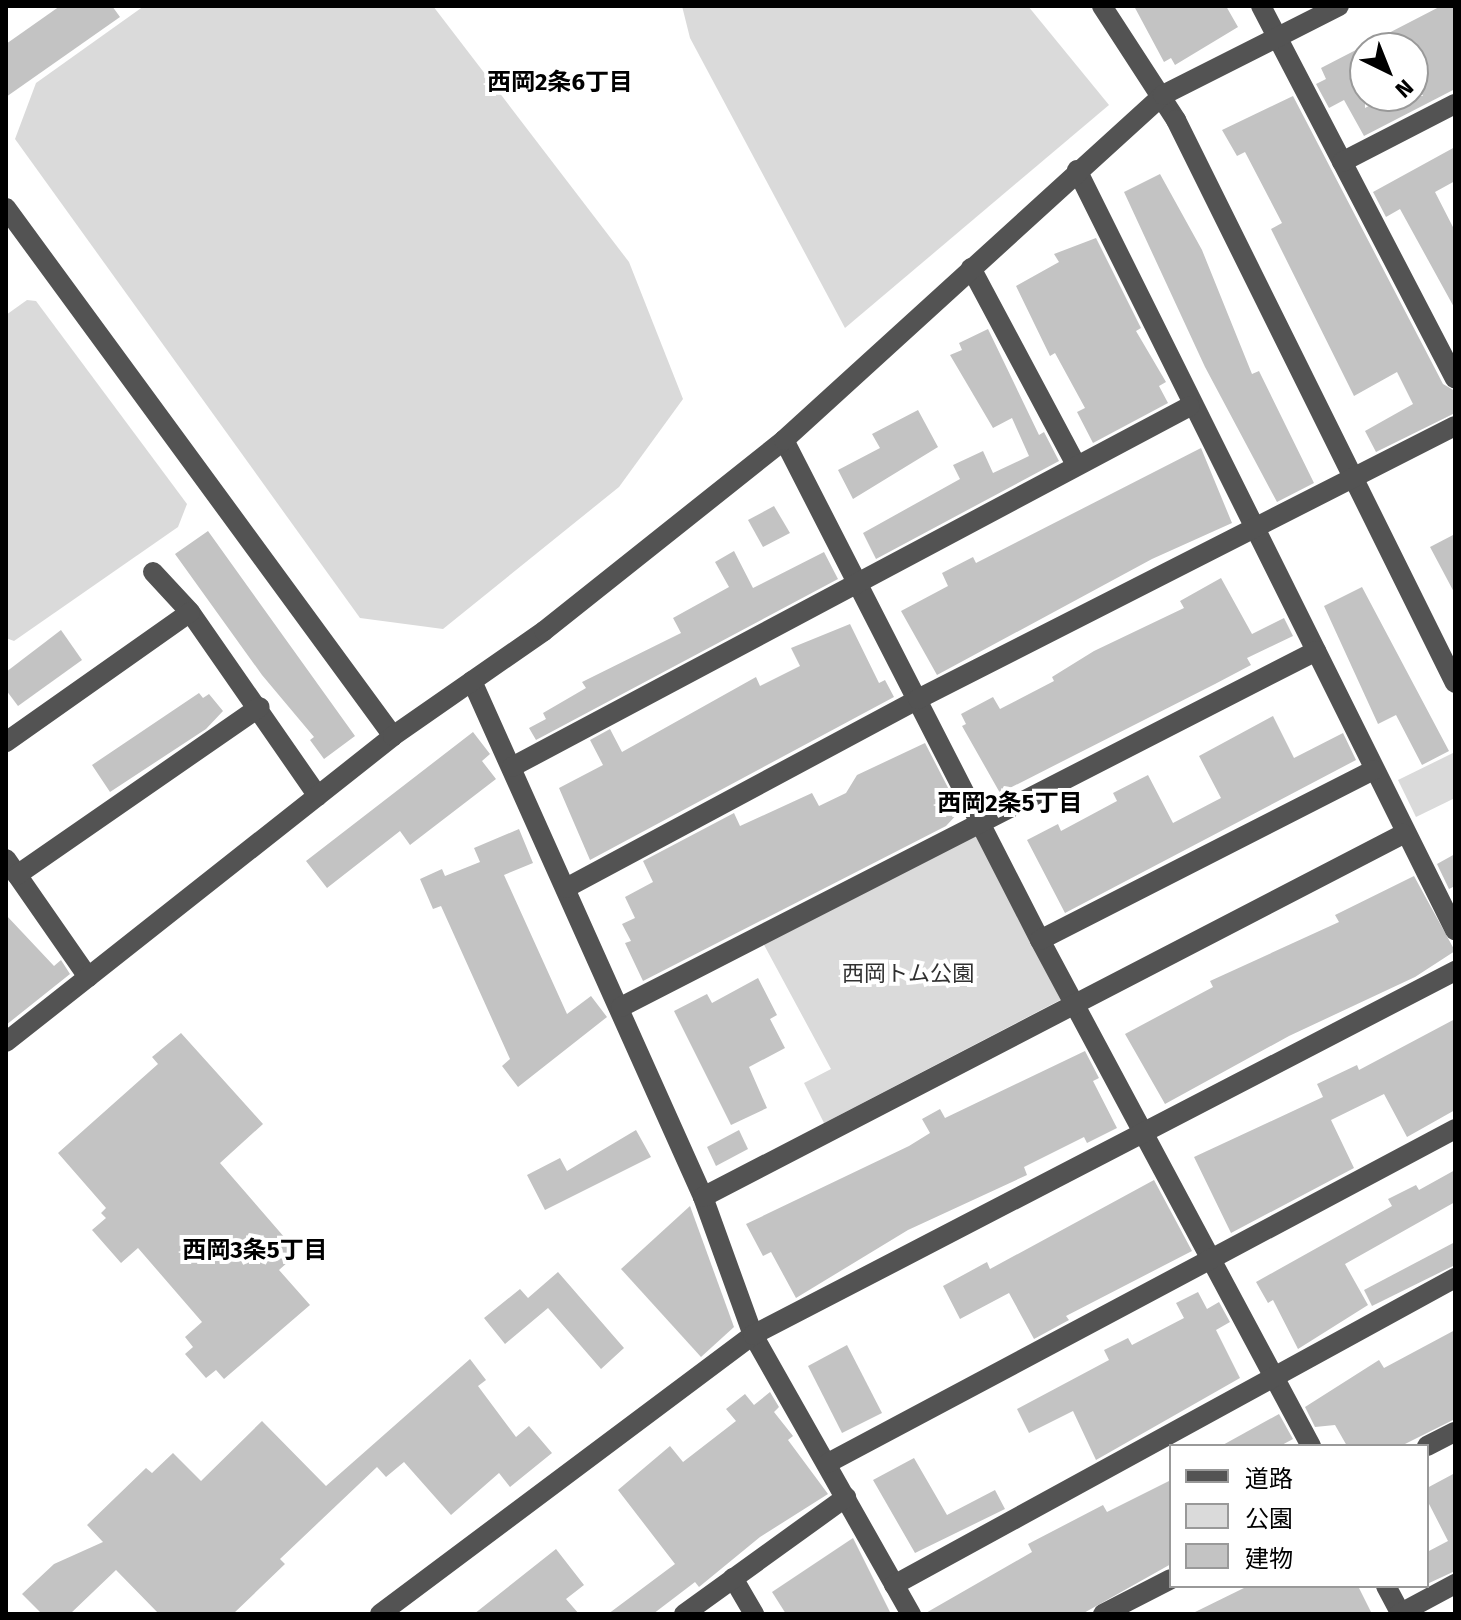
<!DOCTYPE html>
<meta charset="utf-8">
<style>
body{margin:0}
#map{position:relative;width:1461px;height:1620px;overflow:hidden;background:#fff;font-family:"Fira Sans","Noto Sans JP",sans-serif}
div>[style]{position:absolute}
.green>*{inset:0;background:#dadada}
.building>*{inset:0;background:#c3c3c3}
.minor>*{height:20px;margin:-10px;padding:0 10px;transform-origin:10px;border-radius:10px;background:#535353}
span{translate:-50% -50%;white-space:nowrap;text-align:center;line-height:1.15;-webkit-text-stroke:8px #fff;paint-order:stroke}
.park-label{font-size:22px;color:#313131}
.neighbourhood-label{font-size:24px;color:#000;font-weight:700}
.frame{position:absolute;inset:0;border:8px solid #000;pointer-events:none}
.legend{position:absolute;left:1169px;top:1444px;width:260px;height:144px;box-sizing:border-box;background:#fff;border:2px solid #999;margin:0;padding:10px 14px;list-style:none;font-size:24px;color:#000}
.legend li{display:flex;align-items:center;gap:16px;height:40px}
.legend b{width:40px;border:2px solid #999}
.north{position:absolute;left:1349px;top:32px;width:80px;height:80px;box-sizing:border-box;background:#fff;border:2px solid #999;border-radius:50%;rotate:137deg;font-size:22px;font-weight:700;line-height:32px;text-align:center;color:#000}
.north::after{content:'';display:block;margin:auto;width:28px;height:36px;background:#000;clip-path:polygon(50% 0,100% 100%,50% 72%,0 100%)}
</style>
<div id="map">
<div class="green">
<div style="clip-path:polygon(144px 6px,433px 6px,629px 262px,683px 399px,619px 487px,443px 629px,360px 618px,15px 139px,36px 83px)"></div>
<div style="clip-path:polygon(682px 6px,1028px 6px,1109px 105px,845px 328px,690px 38px)"></div>
<div style="clip-path:polygon(27px 300px,36px 301px,187px 504px,178px 527px,14px 641px,6px 638px,6px 315px)"></div>
<div style="clip-path:polygon(1455px 752px,1455px 798px,1416px 817px,1398px 780px)"></div>
<div style="clip-path:polygon(976px 834px,1062px 999px,824px 1123px,804px 1083px,831px 1069px,763px 943px)"></div>
</div>
<div class="building">
<div style="clip-path:polygon(60px 6px,112px 6px,120px 17px,6px 97px,6px 44px)"></div>
<div style="clip-path:polygon(1134px 6px,1226px 6px,1238px 27px,1175px 65px,1171px 58px,1164px 62px)"></div>
<div style="clip-path:polygon(evenodd,1441px 6px,1455px 6px,1455px 89px,1364px 136px,1344px 100px,1329px 108px,1316px 84px,1326px 79px,1321px 68px,1441px 6px,1365px 48px,1413px 48px,1413px 78px,1423px 96px,1387px 96px,1365px 108px,1365px 48px)"></div>
<div style="clip-path:polygon(1293px 96px,1443px 384px,1455px 391px,1455px 413px,1376px 452px,1365px 431px,1413px 404px,1397px 372px,1354px 396px,1271px 229px,1282px 223px,1245px 152px,1237px 156px,1222px 130px)"></div>
<div style="clip-path:polygon(1455px 147px,1455px 181px,1435px 192px,1455px 231px,1455px 309px,1400px 209px,1386px 217px,1373px 192px)"></div>
<div style="clip-path:polygon(1160px 174px,1202px 250px,1252px 374px,1259px 371px,1314px 483px,1277px 502px,1205px 367px,1124px 192px)"></div>
<div style="clip-path:polygon(1096px 238px,1141px 328px,1136px 331px,1166px 382px,1159px 386px,1168px 403px,1093px 443px,1077px 412px,1085px 408px,1055px 353px,1050px 356px,1016px 286px,1059px 262px,1054px 254px)"></div>
<div style="clip-path:polygon(988px 329px,1039px 435px,1044px 432px,1059px 461px,876px 559px,863px 533px,960px 479px,953px 465px,983px 451px,993px 473px,1029px 456px,1012px 418px,993px 428px,950px 355px,962px 350px,959px 343px)"></div>
<div style="clip-path:polygon(918px 410px,938px 447px,853px 499px,838px 470px,880px 448px,872px 434px)"></div>
<div style="clip-path:polygon(1201px 448px,1232px 523px,1152px 559px,937px 675px,901px 611px,948px 586px,942px 573px,973px 557px,976px 563px)"></div>
<div style="clip-path:polygon(774px 506px,790px 533px,763px 547px,748px 520px)"></div>
<div style="clip-path:polygon(208px 531px,355px 736px,324px 759px,310px 740px,314px 737px,262px 675px,175px 554px)"></div>
<div style="clip-path:polygon(1455px 534px,1455px 594px,1430px 547px)"></div>
<div style="clip-path:polygon(734px 551px,753px 588px,824px 552px,838px 579px,536px 740px,529px 728px,546px 719px,543px 713px,586px 688px,582px 682px,681px 633px,673px 618px,729px 587px,715px 562px)"></div>
<div style="clip-path:polygon(1221px 578px,1252px 634px,1284px 618px,1293px 636px,1247px 658px,1251px 665px,1215px 684px,1000px 793px,962px 726px,966px 724px,961px 714px,993px 697px,1000px 709px,1054px 681px,1052px 677px,1094px 651px,1184px 608px,1180px 601px)"></div>
<div style="clip-path:polygon(1362px 587px,1449px 751px,1422px 765px,1396px 715px,1378px 724px,1324px 606px)"></div>
<div style="clip-path:polygon(850px 624px,879px 683px,885px 680px,894px 697px,590px 860px,559px 788px,603px 765px,590px 740px,610px 729px,622px 752px,756px 677px,760px 686px,800px 666px,791px 648px)"></div>
<div style="clip-path:polygon(61px 630px,82px 660px,18px 706px,6px 690px,6px 672px)"></div>
<div style="clip-path:polygon(199px 693px,203px 698px,209px 694px,223px 711px,206px 729px,110px 792px,92px 765px)"></div>
<div style="clip-path:polygon(1273px 716px,1294px 758px,1343px 733px,1356px 760px,1065px 913px,1027px 840px,1058px 824px,1061px 831px,1117px 801px,1113px 793px,1148px 775px,1173px 823px,1221px 798px,1199px 756px)"></div>
<div style="clip-path:polygon(473px 732px,490px 754px,482px 761px,496px 779px,410px 845px,400px 831px,327px 888px,306px 861px)"></div>
<div style="clip-path:polygon(925px 743px,960px 811px,946px 826px,643px 981px,625px 943px,631px 941px,622px 924px,635px 918px,625px 897px,653px 882px,643px 861px,734px 813px,740px 826px,812px 793px,819px 806px,846px 793px,857px 775px)"></div>
<div style="clip-path:polygon(519px 829px,533px 863px,504px 875px,567px 1014px,591px 996px,607px 1017px,518px 1087px,502px 1066px,510px 1059px,441px 906px,433px 909px,420px 879px,442px 869px,445px 876px,480px 862px,474px 848px)"></div>
<div style="clip-path:polygon(1455px 854px,1455px 886px,1449px 889px,1437px 864px)"></div>
<div style="clip-path:polygon(1414px 876px,1455px 951px,1415px 977px,1289px 1036px,1165px 1104px,1125px 1034px,1213px 987px,1210px 981px,1339px 922px,1335px 915px)"></div>
<div style="clip-path:polygon(6px 915px,54px 966px,61px 960px,70px 974px,6px 1025px)"></div>
<div style="clip-path:polygon(758px 978px,777px 1015px,770px 1019px,785px 1048px,749px 1067px,767px 1108px,731px 1125px,674px 1011px,707px 994px,712px 1003px)"></div>
<div style="clip-path:polygon(1455px 1019px,1455px 1110px,1407px 1137px,1384px 1094px,1331px 1120px,1354px 1168px,1231px 1233px,1194px 1157px,1323px 1097px,1317px 1084px,1357px 1065px,1359px 1070px)"></div>
<div style="clip-path:polygon(181px 1033px,263px 1124px,220px 1163px,298px 1253px,279px 1270px,310px 1305px,224px 1379px,216px 1370px,206px 1378px,185px 1354px,193px 1347px,185px 1337px,202px 1322px,138px 1248px,121px 1263px,92px 1230px,106px 1218px,101px 1213px,106px 1208px,58px 1153px,158px 1064px,152px 1057px)"></div>
<div style="clip-path:polygon(1085px 1051px,1099px 1078px,1093px 1081px,1117px 1128px,1087px 1143px,1084px 1137px,1024px 1167px,1027px 1175px,908px 1230px,796px 1298px,771px 1252px,763px 1256px,746px 1224px,909px 1146px,930px 1133px,922px 1119px,940px 1109px,945px 1118px)"></div>
<div style="clip-path:polygon(636px 1130px,651px 1157px,545px 1210px,527px 1175px,560px 1158px,567px 1171px)"></div>
<div style="clip-path:polygon(739px 1130px,748px 1149px,716px 1166px,707px 1147px)"></div>
<div style="clip-path:polygon(1455px 1170px,1455px 1202px,1345px 1264px,1368px 1305px,1298px 1349px,1273px 1300px,1268px 1303px,1256px 1282px,1392px 1206px,1388px 1199px,1416px 1185px,1419px 1190px)"></div>
<div style="clip-path:polygon(1154px 1180px,1192px 1251px,1066px 1316px,1069px 1320px,1034px 1339px,1009px 1293px,960px 1319px,943px 1286px,987px 1262px,990px 1269px)"></div>
<div style="clip-path:polygon(690px 1206px,734px 1327px,701px 1357px,621px 1269px)"></div>
<div style="clip-path:polygon(1455px 1242px,1455px 1265px,1372px 1306px,1364px 1290px)"></div>
<div style="clip-path:polygon(558px 1272px,624px 1348px,601px 1369px,548px 1308px,505px 1344px,484px 1318px,520px 1289px,528px 1298px)"></div>
<div style="clip-path:polygon(1198px 1292px,1207px 1309px,1219px 1302px,1230px 1322px,1216px 1330px,1240px 1378px,1096px 1460px,1073px 1411px,1029px 1433px,1017px 1409px,1109px 1360px,1104px 1350px,1128px 1338px,1132px 1345px,1184px 1318px,1176px 1303px)"></div>
<div style="clip-path:polygon(1455px 1330px,1455px 1419px,1401px 1446px,1347px 1446px,1335px 1425px,1315px 1427px,1305px 1407px,1379px 1360px,1384px 1368px)"></div>
<div style="clip-path:polygon(847px 1345px,882px 1413px,842px 1433px,808px 1366px)"></div>
<div style="clip-path:polygon(470px 1359px,486px 1380px,478px 1386px,516px 1437px,529px 1426px,552px 1453px,510px 1487px,499px 1473px,451px 1515px,404px 1462px,386px 1477px,377px 1467px,280px 1559px,285px 1564px,233px 1614px,159px 1614px,116px 1570px,70px 1614px,42px 1614px,22px 1594px,54px 1564px,103px 1542px,87px 1525px,146px 1468px,152px 1473px,173px 1453px,201px 1481px,262px 1421px,326px 1486px)"></div>
<div style="clip-path:polygon(770px 1392px,779px 1407px,774px 1412px,793px 1436px,788px 1440px,828px 1494px,760px 1537px,699px 1587px,695px 1582px,653px 1614px,608px 1614px,675px 1564px,618px 1490px,670px 1446px,683px 1462px,736px 1421px,726px 1409px,745px 1394px,754px 1405px)"></div>
<div style="clip-path:polygon(1279px 1414px,1293px 1439px,1280px 1446px,1221px 1446px)"></div>
<div style="clip-path:polygon(914px 1458px,947px 1515px,995px 1490px,1005px 1509px,915px 1553px,873px 1480px)"></div>
<div style="clip-path:polygon(1455px 1473px,1455px 1571px,1427px 1584px,1427px 1552px,1448px 1541px,1427px 1500px,1427px 1488px)"></div>
<div style="clip-path:polygon(1171px 1480px,1171px 1564px,1082px 1614px,924px 1614px,1032px 1552px,1028px 1544px,1103px 1505px,1107px 1512px)"></div>
<div style="clip-path:polygon(853px 1538px,891px 1614px,786px 1614px,772px 1592px)"></div>
<div style="clip-path:polygon(556px 1549px,584px 1585px,566px 1599px,579px 1614px,474px 1614px)"></div>
<div style="clip-path:polygon(1248px 1586px,1358px 1586px,1372px 1614px,1191px 1614px)"></div>
</div>
<div class="minor">
<div style="left:1102px;top:6px;width:136px;rotate:57deg"></div>
<div style="left:1176px;top:120px;width:628px;rotate:63.64deg"></div>
<div style="left:1261px;top:6px;width:420px;rotate:62.5deg"></div>
<div style="left:1342px;top:162px;width:127px;rotate:-27.2deg"></div>
<div style="left:1077px;top:170px;width:849px;rotate:63.56deg"></div>
<div style="left:6px;top:208px;width:655px;rotate:53.76deg"></div>
<div style="left:971px;top:268px;width:221px;rotate:61.9deg"></div>
<div style="left:784px;top:440px;width:562px;rotate:62.89deg"></div>
<div style="left:1040px;top:940px;width:574px;rotate:61.83deg"></div>
<div style="left:153px;top:572px;width:54px;rotate:47.2deg"></div>
<div style="left:190px;top:612px;width:224px;rotate:55.2deg"></div>
<div style="left:472px;top:681px;width:565px;rotate:65.88deg"></div>
<div style="left:703px;top:1197px;width:147px;rotate:70.1deg"></div>
<div style="left:753px;top:1335px;width:321px;rotate:60.5deg"></div>
<div style="left:6px;top:742px;width:225px;rotate:-35.2deg"></div>
<div style="left:512px;top:767px;width:768px;rotate:-28.03deg"></div>
<div style="left:6px;top:859px;width:144px;rotate:55.2deg"></div>
<div style="left:17px;top:875px;width:295px;rotate:-34.7deg"></div>
<div style="left:566px;top:888px;width:400px;rotate:-28.2deg"></div>
<div style="left:918px;top:699px;width:602px;rotate:-26.95deg"></div>
<div style="left:1040px;top:940px;width:374px;rotate:-27deg"></div>
<div style="left:621px;top:1007px;width:781px;rotate:-27.12deg"></div>
<div style="left:6px;top:1042px;width:493px;rotate:-38.3deg"></div>
<div style="left:393px;top:736px;width:184px;rotate:-34.8deg"></div>
<div style="left:544px;top:631px;width:307px;rotate:-38.5deg"></div>
<div style="left:784px;top:440px;width:513px;rotate:-42.31deg"></div>
<div style="left:1163px;top:95px;width:197px;rotate:-26.8deg"></div>
<div style="left:703px;top:1197px;width:789px;rotate:-27.41deg"></div>
<div style="left:1427px;top:1446px;width:31px;rotate:-27deg"></div>
<div style="left:828px;top:1463px;width:710px;rotate:-28.04deg"></div>
<div style="left:733px;top:1578px;width:42px;rotate:59.7deg"></div>
<div style="left:894px;top:1585px;width:640px;rotate:-28.69deg"></div>
<div style="left:1386px;top:1586px;width:32px;rotate:62deg"></div>
<div style="left:380px;top:1614px;width:466px;rotate:-36.8deg"></div>
<div style="left:753px;top:1335px;width:791px;rotate:-27.41deg"></div>
<div style="left:684px;top:1614px;width:200px;rotate:-35.8deg"></div>
<div style="left:1103px;top:1614px;width:76px;rotate:-27.2deg"></div>
<div style="left:1399px;top:1614px;width:64px;rotate:-28.2deg"></div>
</div>
<div class="park-label">
<span style="left:908px;top:974px">西岡トム公園</span>
</div>
<div class="neighbourhood-label">
<span style="left:560px;top:83px">西岡2条6丁目</span>
<span style="left:1010px;top:804px">西岡2条5丁目</span>
<span style="left:255px;top:1251px">西岡3条5丁目</span>
</div>
<div class="frame"></div>
<ul class="legend">
<li><b style="height:10px;background:#535353"></b>道路</li>
<li><b style="height:22px;background:#dadada"></b>公園</li>
<li><b style="height:22px;background:#c3c3c3"></b>建物</li>
</ul>
<div class="north">N</div>
</div>
